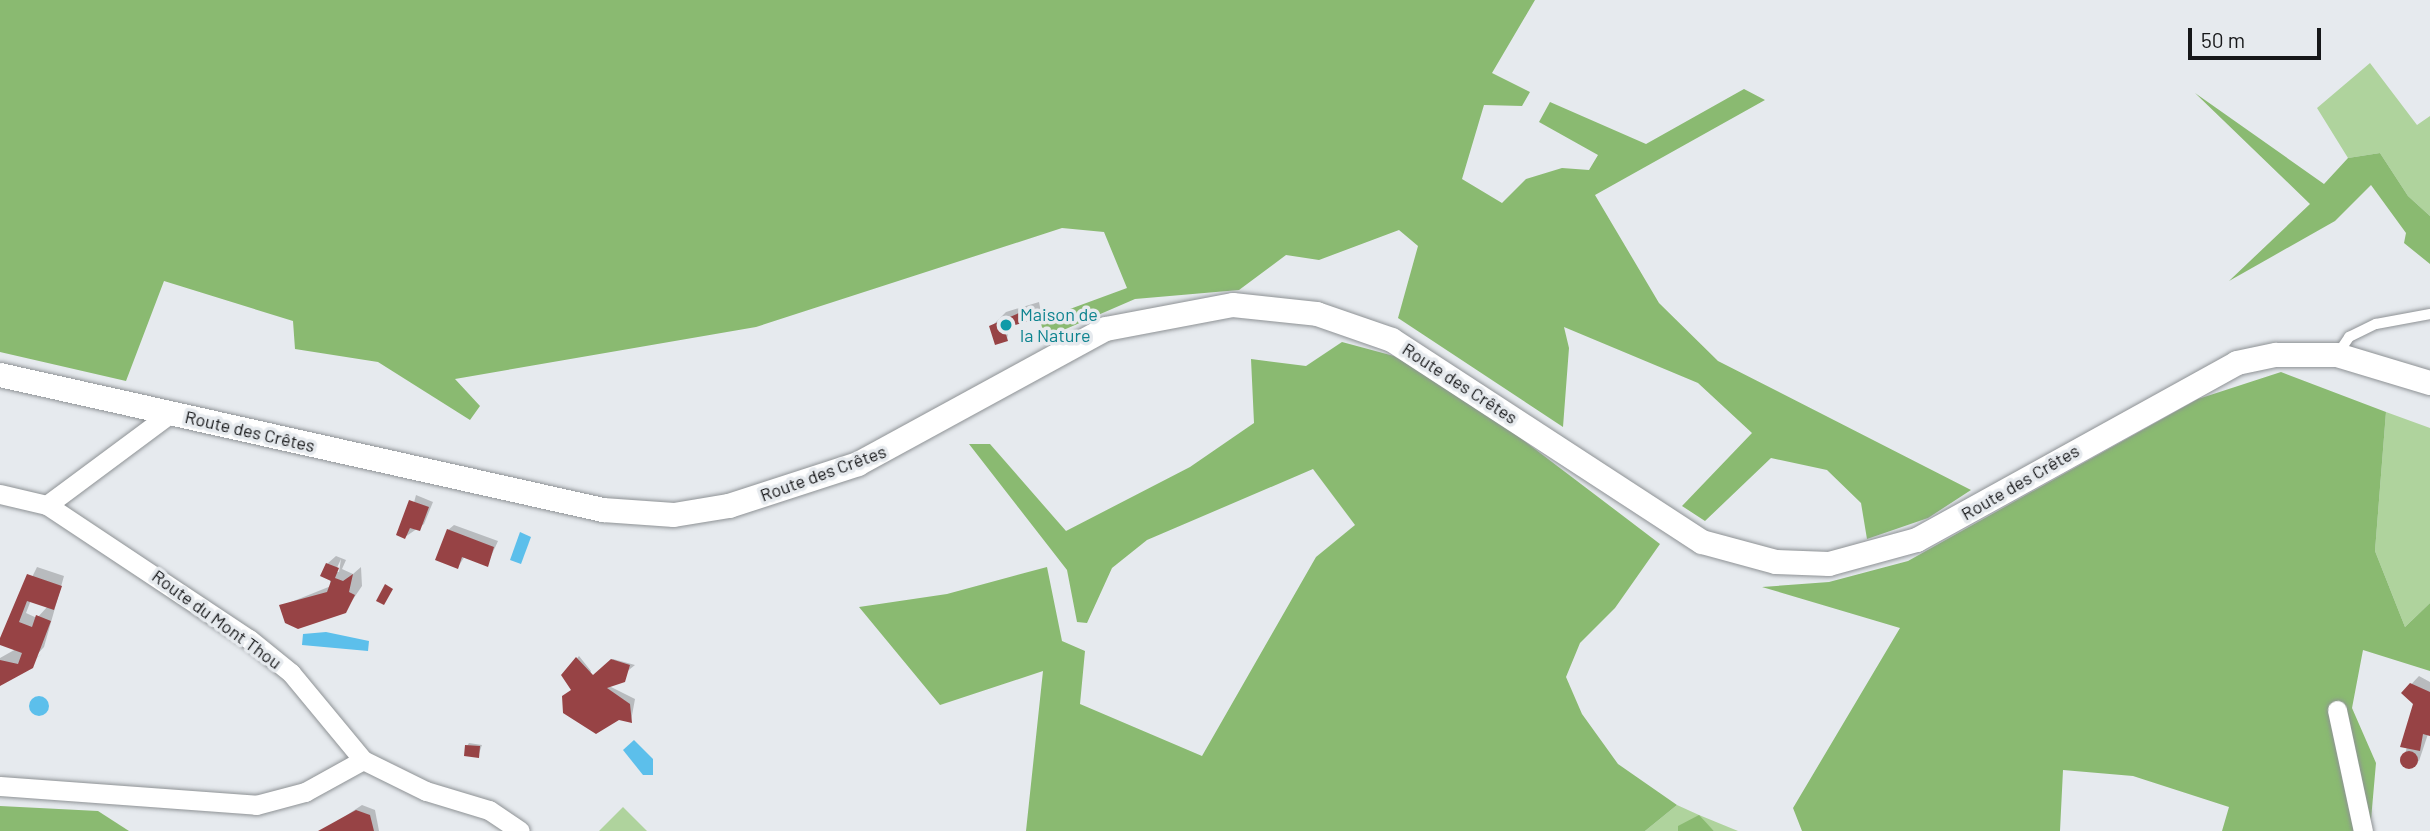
<!DOCTYPE html>
<meta charset="utf-8">
<style>
body{margin:0}
#map{position:relative;width:2430px;height:831px;overflow:hidden;background:#e6eaee;font-family:Barlow,sans-serif}
div>[style]{position:absolute}
.green>*{inset:0;background:#afd39d}
.forest>*{inset:0;background:#8aba71}
.water>*{inset:0;background:#5cbfeb}
.round{border-radius:50%}
.shadow>*{inset:0;background:#0003}
.building>*{inset:0;background:#974345}
.roads{filter:drop-shadow(0 0 2px #8e9295) drop-shadow(0 0 2px #8e9295)}
.service>*{height:10px;margin:-5px;padding:0 5px;transform-origin:5px;border-radius:5px;background:#fff}
.minor>*{height:19px;margin:-9.5px;padding:0 9.5px;transform-origin:9.5px;border-radius:9.5px;background:#fff}
.tertiary>*{height:24px;margin:-12px;padding:0 12px;transform-origin:12px;border-radius:12px;background:#fff}
.dots>*{width:19px;height:19px;translate:-50% -50%;box-sizing:border-box;border:4px solid #e6eaee;border-radius:50%}
span{translate:-50% -50%;white-space:nowrap;text-align:center;line-height:1.15;-webkit-text-stroke:7px #e6eaee;paint-order:stroke}
.culture-label{font-size:18px;color:#0d838f}
.left{translate:0 -50%;text-align:left}
.street-label{font-size:18px;color:#161719}
.scale{position:absolute;left:2188px;top:28px;width:133px;height:32px;box-sizing:border-box;border:4px solid #161719;border-top:0;padding-left:9px;font-size:21px;line-height:24px;white-space:nowrap;color:#161719;-webkit-text-stroke:5px #e6eaee;paint-order:stroke}
</style>
<div id="map">
<div class="green">
<div style="clip-path:polygon(2370px 63px,2417px 125px,2430px 116px,2430px 216px,2408px 196px,2380px 153px,2348px 158px,2317px 108px)"></div>
<div style="clip-path:polygon(2386px 412px,2430px 428px,2430px 603px,2405px 627px,2375px 551px)"></div>
<div style="clip-path:polygon(1677px 805px,1699px 815px,1738px 831px,1714px 831px,1698px 816px,1678px 831px,1645px 831px)"></div>
<div style="clip-path:polygon(623px 807px,647px 831px,599px 831px)"></div>
</div>
<div class="forest">
<div style="clip-path:polygon(0 0,1535px 0,1492px 73px,1530px 92px,1522px 106px,1484px 105px,1462px 179px,1502px 203px,1526px 179px,1562px 168px,1589px 170px,1598px 155px,1539px 122px,1550px 102px,1646px 144px,1744px 89px,1765px 100px,1595px 195px,1659px 303px,1718px 361px,1971px 490px,1928px 518px,1867px 539px,1861px 503px,1827px 470px,1771px 458px,1705px 521px,1682px 506px,1752px 433px,1698px 383px,1564px 327px,1569px 348px,1563px 427px,1398px 318px,1418px 246px,1399px 230px,1319px 260px,1286px 255px,1239px 290px,1135px 299px,1045px 338px,1040px 320px,1127px 288px,1104px 232px,1062px 228px,756px 327px,455px 379px,480px 406px,470px 420px,378px 362px,295px 349px,293px 321px,164px 281px,126px 381px,0 352px)"></div>
<div style="clip-path:polygon(2195px 93px,2324px 184px,2348px 158px,2380px 153px,2408px 196px,2430px 216px,2430px 264px,2404px 243px,2406px 233px,2371px 185px,2335px 221px,2229px 281px,2310px 204px)"></div>
<div style="clip-path:polygon(1342px 342px,1394px 356px,1481px 408px,1660px 544px,1615px 608px,1580px 643px,1566px 677px,1582px 714px,1618px 764px,1677px 805px,1645px 831px,1026px 831px,1043px 671px,940px 705px,859px 607px,947px 594px,1047px 567px,1062px 641px,1085px 651px,1080px 704px,1202px 756px,1316px 557px,1355px 525px,1313px 469px,1147px 540px,1112px 568px,1087px 623px,1077px 622px,1067px 570px,969px 444px,990px 444px,1066px 531px,1190px 467px,1254px 423px,1251px 359px,1306px 366px)"></div>
<div style="clip-path:polygon(2281px 372px,2386px 412px,2375px 551px,2405px 627px,2430px 603px,2430px 671px,2363px 650px,2352px 708px,2376px 763px,2370px 831px,2222px 831px,2229px 807px,2133px 776px,2063px 770px,2060px 831px,1802px 831px,1793px 808px,1900px 628px,1762px 587px,1829px 582px,1908px 561px,2198px 399px)"></div>
<div style="clip-path:polygon(0 806px,98px 811px,129px 831px,0 831px)"></div>
<div style="clip-path:polygon(1699px 815px,1714px 831px,1678px 831px,1678px 826px)"></div>
</div>
<div class="water">
<div style="clip-path:polygon(520px 532px,531px 537px,521px 564px,510px 560px)"></div>
<div style="clip-path:polygon(326px 632px,369px 641px,368px 651px,302px 645px,303px 634px)"></div>
<div class="round" style="left:29px;top:696px;width:20px;height:20px"></div>
<div style="clip-path:polygon(634px 740px,653px 759px,653px 775px,643px 775px,623px 750px)"></div>
</div>
<div class="shadow">
<div style="clip-path:polygon(1039px 302px,1041px 312px,1009px 325px,1007px 340px,991px 327px,1006px 312px)"></div>
<div style="clip-path:polygon(416px 495px,433px 502px,424px 524px,405px 537px)"></div>
<div style="clip-path:polygon(454px 525px,498px 541px,487px 565px,465px 556px,458px 567px,448px 530px)"></div>
<div style="clip-path:polygon(evenodd,336px 556px,346px 560px,342px 569px,353px 574px,361px 567px,362px 586px,345px 611px,281px 606px,331px 586px,327px 564px,336px 556px,341px 559px,339px 572px,335px 572px,341px 559px)"></div>
<div style="clip-path:polygon(evenodd,37px 567px,64px 576px,44px 647px,31px 661px,42px 654px,0 684px,0 658px,16px 649px,0 643px,37px 567px,31px 600px,48px 606px,37px 618px,26px 613px,31px 600px)"></div>
<div style="clip-path:polygon(579px 656px,591px 671px,587px 682px,613px 659px,635px 665px,609px 686px,635px 699px,631px 721px,563px 697px,572px 690px,563px 675px)"></div>
<div style="clip-path:polygon(2419px 676px,2430px 682px,2430px 728px,2419px 761px,2403px 767px,2415px 703px,2403px 693px)"></div>
<div style="clip-path:polygon(469px 743px,482px 745px,478px 756px,467px 746px)"></div>
<div style="clip-path:polygon(362px 805px,375px 810px,379px 831px,323px 831px)"></div>
</div>
<div class="building">
<div style="clip-path:polygon(1033px 307px,1037px 319px,1004px 328px,1008px 341px,995px 345px,989px 326px)"></div>
<div style="clip-path:polygon(409px 500px,429px 507px,420px 531px,410px 528px,405px 539px,396px 535px)"></div>
<div style="clip-path:polygon(447px 529px,494px 547px,488px 567px,462px 557px,458px 569px,435px 560px)"></div>
<div style="clip-path:polygon(326px 563px,339px 568px,335px 578px,343px 581px,353px 574px,349px 592px,355px 595px,346px 613px,298px 629px,285px 623px,279px 605px,327px 592px,331px 581px,320px 576px)"></div>
<div style="clip-path:polygon(27px 574px,62px 586px,54px 610px,27px 601px,19px 622px,32px 627px,36px 615px,51px 621px,33px 668px,0 686px,0 660px,18px 664px,22px 653px,0 645px,0 638px)"></div>
<div style="clip-path:polygon(385px 584px,393px 589px,384px 605px,376px 601px)"></div>
<div style="clip-path:polygon(576px 657px,593px 675px,611px 659px,630px 665px,625px 682px,607px 688px,630px 704px,632px 723px,619px 720px,596px 734px,563px 713px,562px 696px,571px 690px,561px 675px)"></div>
<div style="clip-path:polygon(2410px 683px,2430px 692px,2430px 736px,2423px 734px,2420px 751px,2400px 747px,2413px 704px,2401px 693px)"></div>
<div style="clip-path:polygon(465px 745px,480px 746px,479px 758px,464px 756px)"></div>
<div class="round" style="left:2400px;top:751px;width:18px;height:18px"></div>
<div style="clip-path:polygon(356px 810px,370px 815px,374px 831px,318px 831px)"></div>
</div>
<div class="roads">
<div class="service">
<div style="left:2337px;top:355px;width:22px;rotate:-56deg"></div>
<div style="left:2349px;top:337px;width:30px;rotate:-26deg"></div>
<div style="left:2376px;top:324px;width:55px;rotate:-10.5deg"></div>
</div>
<div class="minor">
<div style="left:0;top:494px;width:48px;rotate:13.2deg"></div>
<div style="left:47px;top:505px;width:242px;rotate:33.6deg"></div>
<div style="left:249px;top:639px;width:54px;rotate:39deg"></div>
<div style="left:291px;top:673px;width:113px;rotate:50.4deg"></div>
<div style="left:363px;top:760px;width:70px;rotate:26.2deg"></div>
<div style="left:426px;top:791px;width:66px;rotate:16.8deg"></div>
<div style="left:489px;top:810px;width:37px;rotate:34deg"></div>
<div style="left:47px;top:505px;width:154px;rotate:-36.6deg"></div>
<div style="left:2337px;top:710px;width:124px;rotate:77.9deg"></div>
<div style="left:0;top:786px;width:257px;rotate:4.2deg"></div>
<div style="left:256px;top:805px;width:51px;rotate:-14.9deg"></div>
<div style="left:305px;top:792px;width:66px;rotate:-28.9deg"></div>
</div>
<div class="tertiary">
<div style="left:0;top:375px;width:618px;rotate:12.62deg"></div>
<div style="left:603px;top:510px;width:71px;rotate:4deg"></div>
<div style="left:674px;top:515px;width:56px;rotate:-9.3deg"></div>
<div style="left:729px;top:506px;width:136px;rotate:-18deg"></div>
<div style="left:858px;top:464px;width:282px;rotate:-28.6deg"></div>
<div style="left:1106px;top:329px;width:129px;rotate:-10.7deg"></div>
<div style="left:1233px;top:305px;width:84px;rotate:6.1deg"></div>
<div style="left:1317px;top:314px;width:79px;rotate:19.1deg"></div>
<div style="left:1392px;top:340px;width:370px;rotate:33.1deg"></div>
<div style="left:1702px;top:542px;width:77px;rotate:15.1deg"></div>
<div style="left:1776px;top:562px;width:53px;rotate:2.2deg"></div>
<div style="left:1829px;top:564px;width:91px;rotate:-15.3deg"></div>
<div style="left:1917px;top:540px;width:366px;rotate:-28.9deg"></div>
<div style="left:2237px;top:363px;width:40px;rotate:-12deg"></div>
<div style="left:2276px;top:355px;width:61px"></div>
<div style="left:2337px;top:355px;width:97px;rotate:16.8deg"></div>
</div>
</div>
<div class="dots">
<div style="left:1006px;top:325px;background:#0f9aa8"></div>
</div>
<div class="culture-label">
<span class="left" style="left:1020px;top:325px">Maison de<br>la Nature</span>
</div>
<div class="street-label">
<span style="left:1460px;top:383px;rotate:33deg">Route des Crêtes</span>
<span style="left:250px;top:431px;rotate:13deg">Route des Crêtes</span>
<span style="left:823px;top:473px;rotate:-20deg">Route des Crêtes</span>
<span style="left:2020px;top:482px;rotate:-30deg">Route des Crêtes</span>
<span style="left:217px;top:619px;rotate:36deg">Route du Mont Thou</span>
</div>
<div class="scale">50 m</div>
</div>
